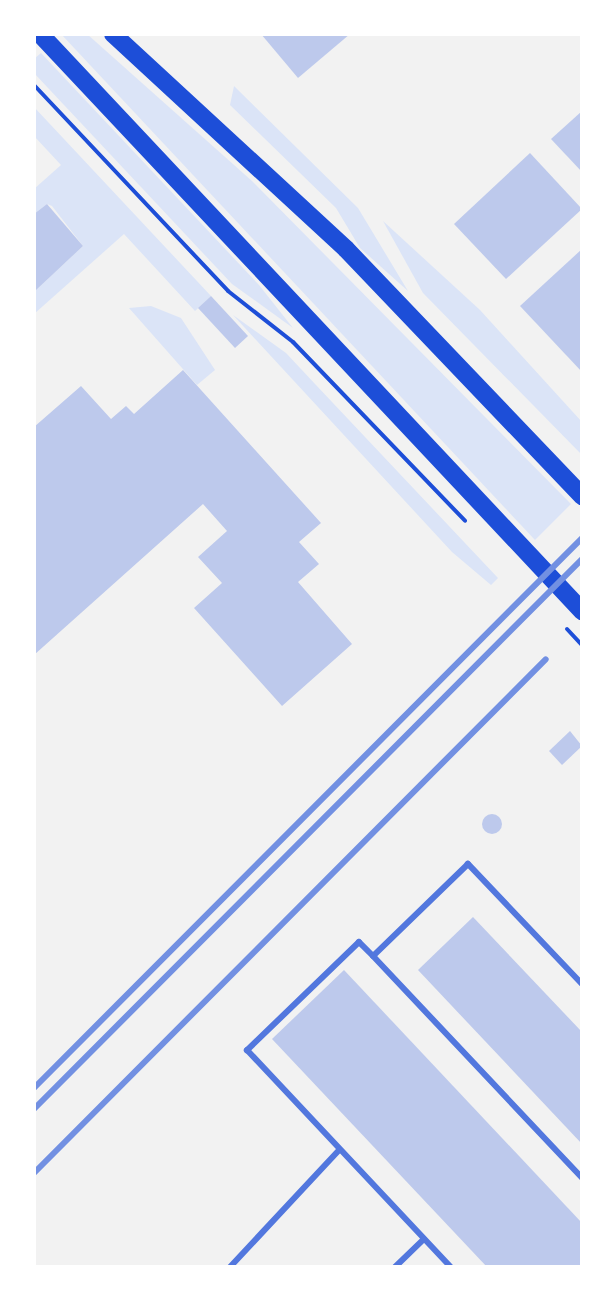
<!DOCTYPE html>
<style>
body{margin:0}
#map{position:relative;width:616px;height:1301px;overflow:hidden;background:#f2f2f2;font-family:Signika,sans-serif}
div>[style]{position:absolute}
.green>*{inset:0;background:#dbe4f7}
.building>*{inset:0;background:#bdc9ec}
.round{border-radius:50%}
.path>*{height:4px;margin:-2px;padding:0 2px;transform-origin:2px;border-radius:2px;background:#1d4ed8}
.service>*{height:6px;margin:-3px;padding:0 3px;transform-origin:3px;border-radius:3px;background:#5277de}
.primary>*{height:18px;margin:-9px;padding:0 9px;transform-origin:9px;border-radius:9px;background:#1d4ed8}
.rail>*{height:6px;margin:-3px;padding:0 3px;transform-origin:3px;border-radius:3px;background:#7290e2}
span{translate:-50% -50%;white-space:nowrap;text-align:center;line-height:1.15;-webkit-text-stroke:8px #fff;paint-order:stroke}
.frame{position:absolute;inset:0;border:36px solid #fff;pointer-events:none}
</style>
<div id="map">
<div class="green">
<div style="clip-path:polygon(61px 34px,87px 34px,252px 181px,571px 504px,535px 540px)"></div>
<div style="clip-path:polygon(41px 53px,259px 285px,293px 328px,232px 284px,34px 73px,34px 59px)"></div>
<div style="clip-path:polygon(234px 86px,358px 208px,408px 291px,360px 248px,336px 208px,230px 105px)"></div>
<div style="clip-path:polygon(34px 107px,211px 296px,195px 311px,124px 234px,34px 314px,34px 292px,83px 246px,52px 206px,47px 204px,34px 214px,34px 189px,61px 165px,34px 136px)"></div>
<div style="clip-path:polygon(383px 221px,480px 310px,582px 422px,582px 455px,423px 293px)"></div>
<div style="clip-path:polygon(151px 306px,181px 318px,215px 370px,197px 385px,129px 308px)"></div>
<div style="clip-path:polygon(233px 315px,286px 353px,316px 385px,498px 578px,491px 585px,452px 552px)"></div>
</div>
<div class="building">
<div style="clip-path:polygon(261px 34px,350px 34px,298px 78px)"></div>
<div style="clip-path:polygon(582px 111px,582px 172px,551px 139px)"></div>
<div style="clip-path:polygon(530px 153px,582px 209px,506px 279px,454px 224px)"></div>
<div style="clip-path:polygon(47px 204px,83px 246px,34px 292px,34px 214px)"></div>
<div style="clip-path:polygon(582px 249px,582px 372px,520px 306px)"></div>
<div style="clip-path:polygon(211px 296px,248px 336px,235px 348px,198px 308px)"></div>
<div style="clip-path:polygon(183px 370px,321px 523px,299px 542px,319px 564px,298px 582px,352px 644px,282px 706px,194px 608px,222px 583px,198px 557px,227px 531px,203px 504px,34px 655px,34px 427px,81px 386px,111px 419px,126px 406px,134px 414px)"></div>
<div style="clip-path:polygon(570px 731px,582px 746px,562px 765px,549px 751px)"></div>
<div class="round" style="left:482px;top:814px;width:20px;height:20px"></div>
<div style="clip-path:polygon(473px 917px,582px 1032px,582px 1144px,418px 970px)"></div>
<div style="clip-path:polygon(344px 970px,582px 1223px,582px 1267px,487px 1267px,272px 1039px)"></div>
</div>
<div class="path">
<div style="left:34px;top:85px;width:283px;rotate:46.7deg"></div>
<div style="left:228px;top:291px;width:83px;rotate:38.1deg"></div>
<div style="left:293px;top:342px;width:248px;rotate:46.1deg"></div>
<div style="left:567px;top:629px;width:22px;rotate:47deg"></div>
</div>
<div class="service">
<div style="left:373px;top:956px;width:20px;rotate:-135deg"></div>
<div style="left:359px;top:942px;width:156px;rotate:136deg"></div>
<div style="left:247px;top:1050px;width:298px;rotate:46.8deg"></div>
<div style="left:582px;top:984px;width:166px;rotate:-133.5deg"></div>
<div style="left:468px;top:864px;width:132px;rotate:135.9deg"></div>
<div style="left:373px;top:956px;width:305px;rotate:46.7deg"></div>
<div style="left:230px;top:1267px;width:160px;rotate:-47deg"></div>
<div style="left:395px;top:1267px;width:40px;rotate:-44deg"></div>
</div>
<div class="primary">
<div style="left:40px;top:34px;width:792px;rotate:46.79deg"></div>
<div style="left:113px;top:34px;width:317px;rotate:42.7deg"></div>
<div style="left:346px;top:249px;width:342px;rotate:46.3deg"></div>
</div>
<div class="rail">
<div style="left:34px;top:1088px;width:776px;rotate:-45.1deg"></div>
<div style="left:34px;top:1109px;width:776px;rotate:-45.1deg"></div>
<div style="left:34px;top:1173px;width:725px;rotate:-45.11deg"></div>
</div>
<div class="frame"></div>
</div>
